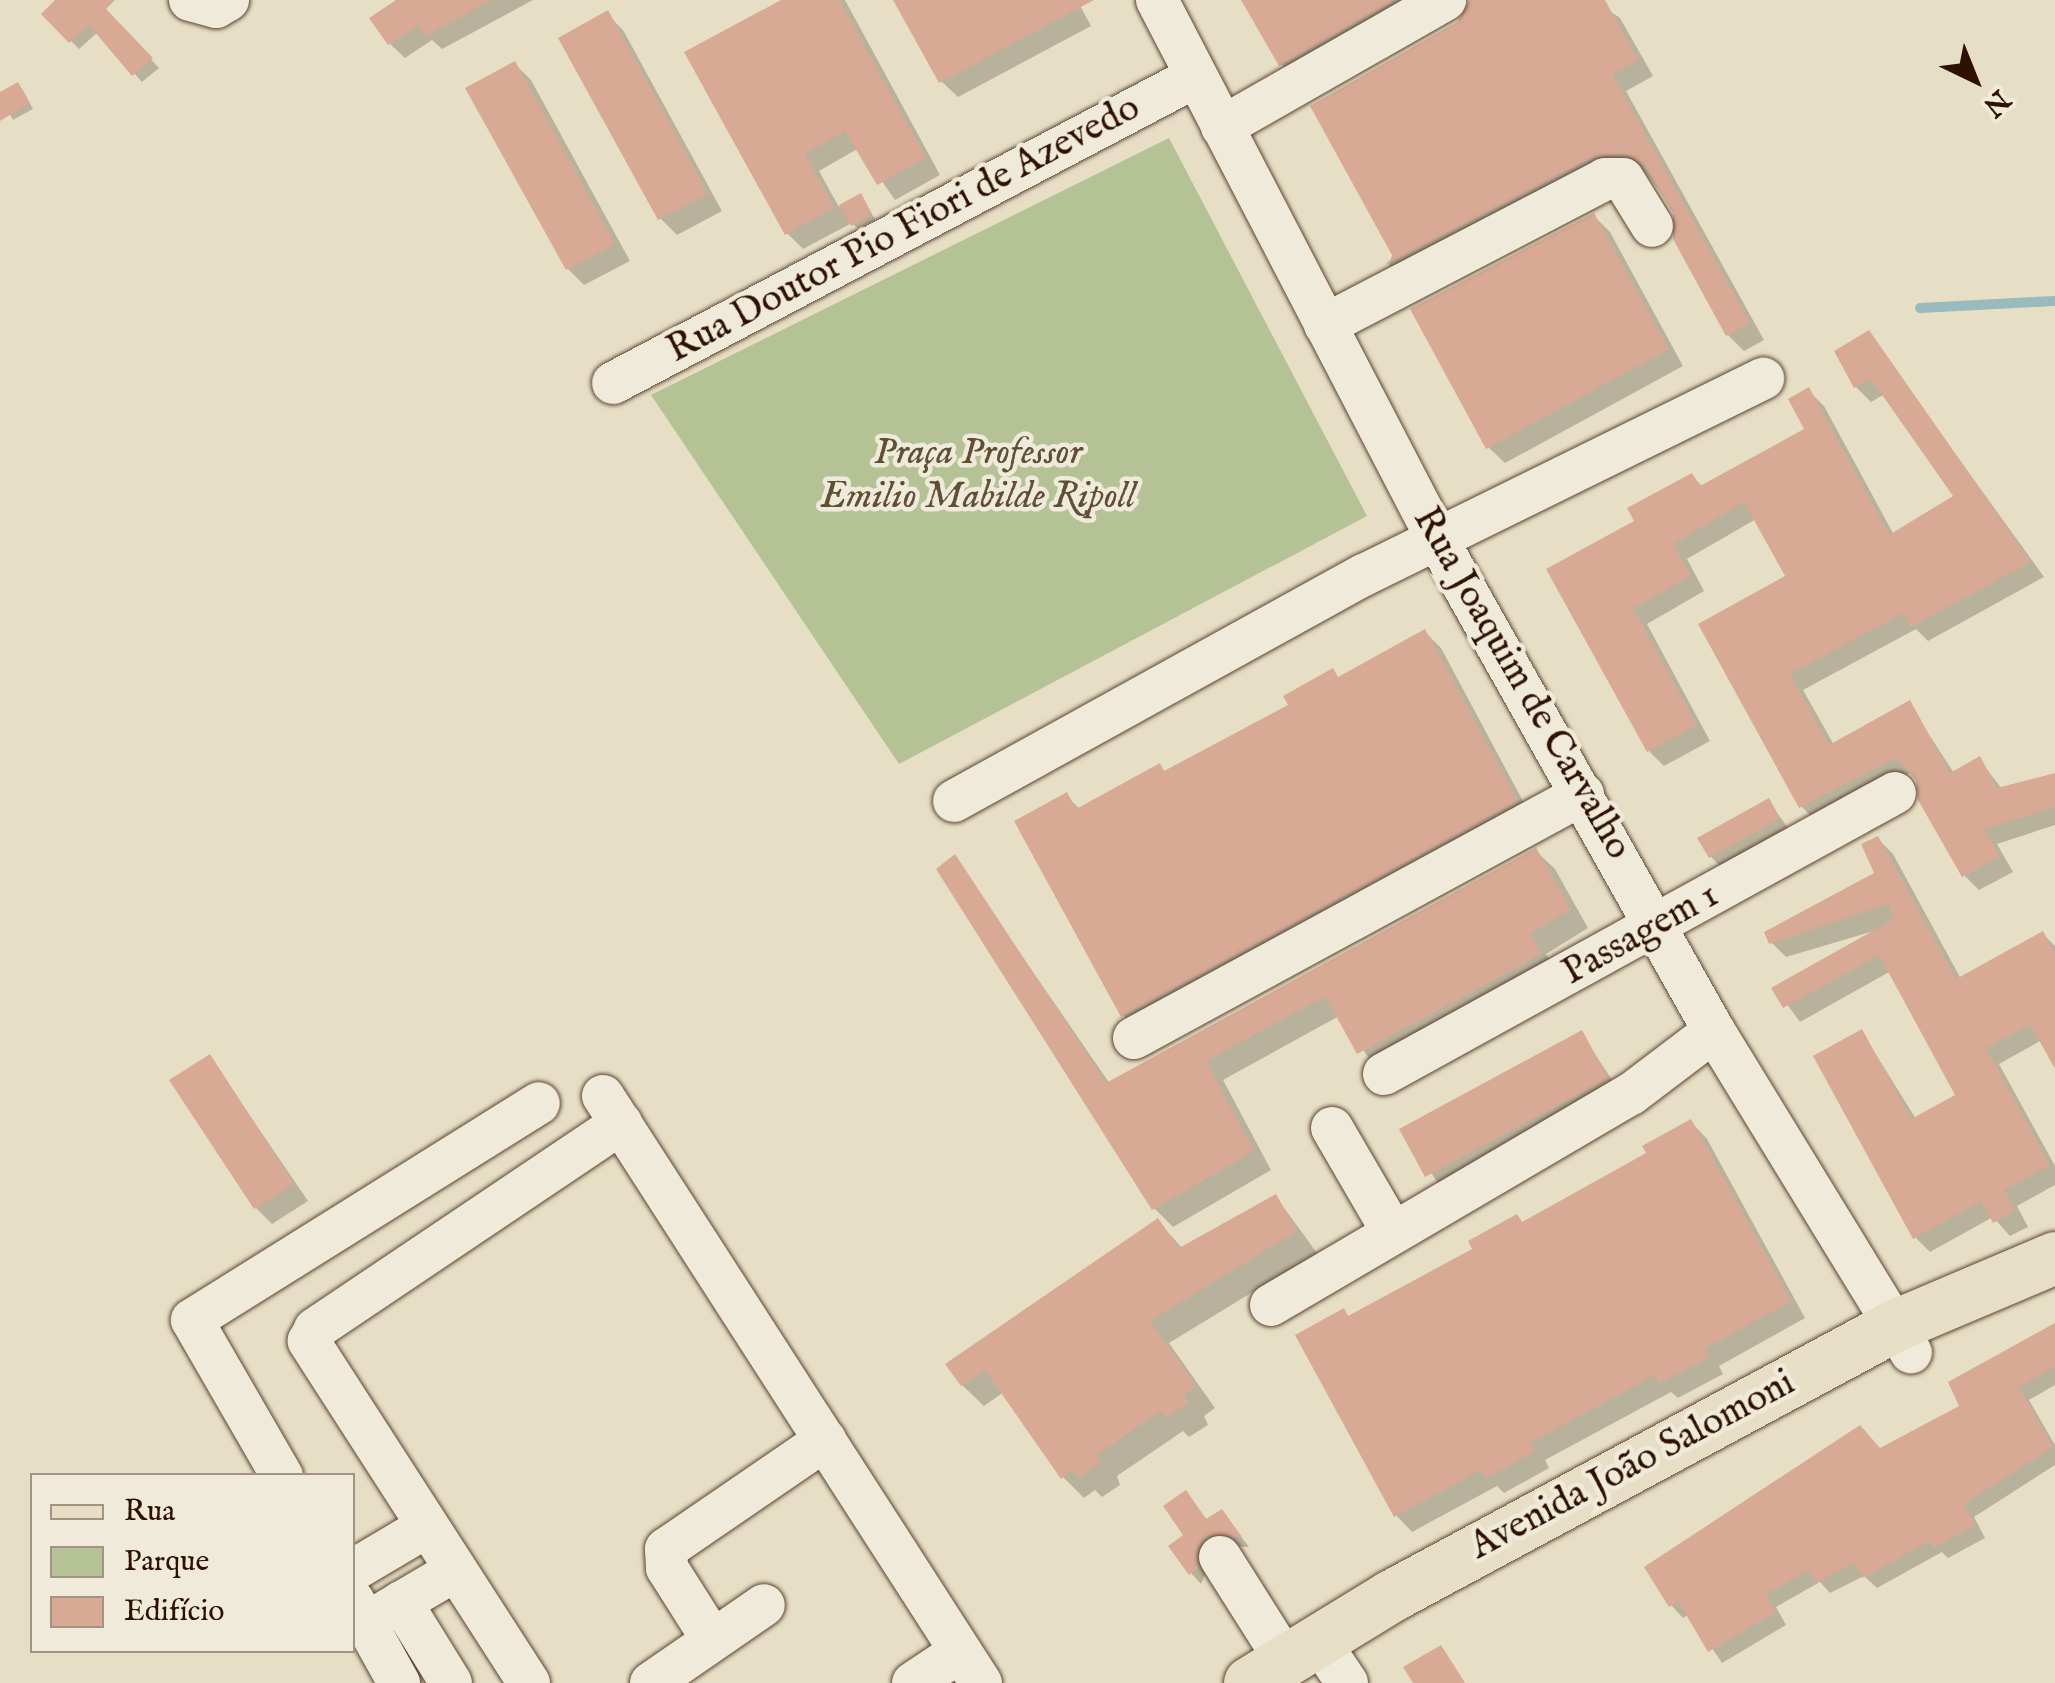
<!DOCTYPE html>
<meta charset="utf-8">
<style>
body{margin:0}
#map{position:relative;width:2055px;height:1683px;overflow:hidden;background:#e7dfc5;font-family:"IM FELL English",serif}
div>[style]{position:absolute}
.green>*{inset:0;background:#b5c295}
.shadow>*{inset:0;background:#0003}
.stream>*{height:10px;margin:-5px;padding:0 5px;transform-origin:5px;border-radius:5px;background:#99bbbd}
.building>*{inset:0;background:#d8aa96}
.roads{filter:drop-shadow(0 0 2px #5d4432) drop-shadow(0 0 2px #5d4432)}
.minor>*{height:42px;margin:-21px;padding:0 21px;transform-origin:21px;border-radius:21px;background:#efead9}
.major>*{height:52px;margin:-26px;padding:0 26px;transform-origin:26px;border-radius:26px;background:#e7dfc5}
span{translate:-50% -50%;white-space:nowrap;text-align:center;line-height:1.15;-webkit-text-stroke:9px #efead9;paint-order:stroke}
.street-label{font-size:38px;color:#2f1101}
.park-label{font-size:38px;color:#5e4f35;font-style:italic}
.legend{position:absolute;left:30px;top:1473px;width:325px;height:180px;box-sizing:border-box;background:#efead9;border:2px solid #a29383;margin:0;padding:12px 18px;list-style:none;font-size:30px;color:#2f1101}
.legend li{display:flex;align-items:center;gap:20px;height:50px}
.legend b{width:50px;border:2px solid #a29383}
.north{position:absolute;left:1925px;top:30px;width:100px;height:100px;-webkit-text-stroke:8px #efead9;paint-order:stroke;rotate:137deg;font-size:28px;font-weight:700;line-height:40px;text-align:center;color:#2f1101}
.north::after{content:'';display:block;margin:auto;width:35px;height:45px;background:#2f1101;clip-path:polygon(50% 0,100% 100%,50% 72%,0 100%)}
</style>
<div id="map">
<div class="green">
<div style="clip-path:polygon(1169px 138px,1367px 516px,899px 764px,651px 395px)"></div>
</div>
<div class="shadow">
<div style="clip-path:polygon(59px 0,95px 0,159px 68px,142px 82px,98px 32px,79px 49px,44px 14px)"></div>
<div style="clip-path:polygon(400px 0,533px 0,442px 49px,432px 40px,405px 58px,390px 44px)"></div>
<div style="clip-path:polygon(786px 0,845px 0,940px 175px,895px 200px,859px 148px,819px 171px,839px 207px,861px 196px,875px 219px,858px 229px,852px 223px,803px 249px,787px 233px)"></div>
<div style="clip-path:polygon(897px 0,1077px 0,1091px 26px,958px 97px,941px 81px)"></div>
<div style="clip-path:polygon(1246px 0,1439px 0,1297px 81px,1281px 64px)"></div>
<div style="clip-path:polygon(1472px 0,1594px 0,1620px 18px,1653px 76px,1626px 91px,1764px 340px,1744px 351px,1728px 335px,1676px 212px,1642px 169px,1611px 172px,1403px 280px,1389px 265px)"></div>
<div style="clip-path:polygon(607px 14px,623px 30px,722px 211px,677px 235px,660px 218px)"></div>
<div style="clip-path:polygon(515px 64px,531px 80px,630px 261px,584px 285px,568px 269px)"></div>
<div style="clip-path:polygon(22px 89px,33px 109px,13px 120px,0 95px)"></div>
<div style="clip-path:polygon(1594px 216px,1610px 232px,1683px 366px,1505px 463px,1488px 447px)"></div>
<div style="clip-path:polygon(1869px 334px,2044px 577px,1928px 641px,1916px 629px,1803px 690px,1834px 745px,1909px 704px,1954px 773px,1979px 759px,2002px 789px,2055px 775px,2055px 825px,1997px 844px,2013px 872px,1979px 890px,1964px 875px,1912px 772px,1816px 821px,1801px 806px,1702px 625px,1789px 577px,1756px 519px,1687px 559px,1704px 591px,1647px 624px,1710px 741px,1664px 766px,1649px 751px,1550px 570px,1638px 522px,1692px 476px,1703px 487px,1808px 430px,1809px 391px,1824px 406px,1894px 535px,1957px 496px,1885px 394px,1871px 402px,1856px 387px)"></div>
<div style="clip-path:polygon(1425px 632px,1441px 648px,1532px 818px,1139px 1031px,1123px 1015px,1066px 796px,1080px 809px,1159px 766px,1166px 773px,1292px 706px,1333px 671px,1340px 679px)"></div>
<div style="clip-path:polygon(1768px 801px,1789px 829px,1721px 867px,1711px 857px)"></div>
<div style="clip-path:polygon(1878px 839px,1893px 854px,1961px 979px,2043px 934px,2055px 946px,2055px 1064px,2042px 1040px,1999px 1064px,2055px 1166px,2055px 1185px,2017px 1206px,2028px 1227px,2010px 1236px,1993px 1217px,1930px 1252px,1915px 1237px,1862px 1032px,1916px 1119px,1958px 1096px,1891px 971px,1800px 1022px,1775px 988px,1884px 928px,1786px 957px,1771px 942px,1877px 874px)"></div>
<div style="clip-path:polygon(1536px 851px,1555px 869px,1588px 928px,1546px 954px,1557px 973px,1378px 1071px,1339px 1016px,1223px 1080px,1271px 1170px,1173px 1227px,1154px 1208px,954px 857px,1110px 1084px)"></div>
<div style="clip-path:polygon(1581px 1033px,1622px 1095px,1444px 1192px,1402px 1130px)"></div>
<div style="clip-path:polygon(210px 1057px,308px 1201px,272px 1224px,256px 1208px)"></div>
<div style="clip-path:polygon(1691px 1122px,1707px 1139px,1805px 1318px,1719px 1366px,1723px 1374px,1678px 1398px,1671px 1392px,1545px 1460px,1549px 1468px,1504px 1493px,1497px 1486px,1412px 1532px,1396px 1515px,1343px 1311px,1350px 1317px,1523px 1224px,1650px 1154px)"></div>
<div style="clip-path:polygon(1276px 1197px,1317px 1253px,1169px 1343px,1215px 1408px,1204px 1416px,1208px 1425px,1189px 1437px,1183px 1431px,1117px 1476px,1120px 1485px,1102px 1497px,1095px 1490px,1084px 1498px,1063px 1477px,1004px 1392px,984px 1406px,962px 1385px,1158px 1221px,1183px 1249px)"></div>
<div style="clip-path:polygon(2055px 1323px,2055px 1385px,2029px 1400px,2055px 1445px,2055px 1465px,1974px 1517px,1985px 1538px,1948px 1558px,1942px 1552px,1877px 1588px,1864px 1576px,1830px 1593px,1820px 1582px,1776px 1607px,1786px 1625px,1722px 1663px,1689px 1614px,1683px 1618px,1671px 1605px,1881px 1450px,1962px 1407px,1951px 1383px)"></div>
<div style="clip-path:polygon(1186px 1493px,1208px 1521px,1222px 1512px,1249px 1547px,1217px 1546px,1201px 1584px,1191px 1573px)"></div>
</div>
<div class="stream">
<div style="left:1920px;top:308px;width:135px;rotate:-3deg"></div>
</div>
<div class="building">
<div style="clip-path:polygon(55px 0,115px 0,106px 9px,153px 58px,132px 76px,89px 25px,69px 43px,41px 14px)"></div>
<div style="clip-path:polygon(396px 0,492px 0,425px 36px,419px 25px,388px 45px,369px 18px)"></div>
<div style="clip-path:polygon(781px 0,839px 0,926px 158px,877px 185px,845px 131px,805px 154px,834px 208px,785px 235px,684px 52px)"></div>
<div style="clip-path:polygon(893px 0,1094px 0,939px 83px)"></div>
<div style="clip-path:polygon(1241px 0,1394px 0,1279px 66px)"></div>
<div style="clip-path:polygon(1470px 0,1605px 0,1638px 60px,1612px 74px,1750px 323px,1726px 336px,1673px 239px,1673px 213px,1644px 165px,1624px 154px,1593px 157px,1385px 265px,1393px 257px,1310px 106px,1457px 22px)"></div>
<div style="clip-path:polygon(608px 10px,708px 194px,658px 220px,558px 38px)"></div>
<div style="clip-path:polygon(515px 61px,615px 244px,566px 270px,465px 88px)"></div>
<div style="clip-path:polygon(18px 82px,30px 103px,0 121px,0 92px)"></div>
<div style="clip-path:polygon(861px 193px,872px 214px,851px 226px,839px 205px)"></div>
<div style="clip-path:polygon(1594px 213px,1669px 349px,1486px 449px,1410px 309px)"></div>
<div style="clip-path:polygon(1869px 330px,2031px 562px,1911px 627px,1903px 613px,1790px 674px,1829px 745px,1910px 700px,1950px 773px,1980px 756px,1997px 788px,2055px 773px,2055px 807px,1984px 829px,2000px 856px,1962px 877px,1918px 800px,1916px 780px,1895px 758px,1799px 808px,1698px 624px,1785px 576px,1744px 502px,1673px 544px,1691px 576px,1633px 608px,1697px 725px,1647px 752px,1546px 569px,1634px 521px,1627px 508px,1692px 473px,1700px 486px,1804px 429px,1788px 399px,1809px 387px,1889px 535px,1953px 496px,1871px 379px,1854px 388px,1834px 351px)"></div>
<div style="clip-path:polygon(1425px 629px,1518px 801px,1121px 1017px,1014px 821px,1067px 792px,1076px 809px,1160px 763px,1164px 771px,1288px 705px,1283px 696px,1333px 668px,1338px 677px)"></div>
<div style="clip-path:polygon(1769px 798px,1780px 818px,1709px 858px,1697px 838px)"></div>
<div style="clip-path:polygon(1878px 836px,1956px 979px,2043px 931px,2055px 953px,2055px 1069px,2030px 1024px,1986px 1048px,2050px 1165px,2004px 1190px,2015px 1211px,1993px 1223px,1981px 1201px,1913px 1239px,1813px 1056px,1862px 1029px,1911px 1119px,1955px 1095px,1879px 955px,1783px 1008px,1771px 988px,1894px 919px,1888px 904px,1769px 944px,1764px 932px,1874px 873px,1861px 844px)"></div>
<div style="clip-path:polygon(1536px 848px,1571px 909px,1530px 934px,1541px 954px,1357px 1054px,1325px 996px,1206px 1061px,1254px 1151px,1152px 1210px,936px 869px,955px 854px,1106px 1083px)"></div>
<div style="clip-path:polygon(1582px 1030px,1608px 1078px,1425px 1177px,1399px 1129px)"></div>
<div style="clip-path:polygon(210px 1054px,294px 1184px,254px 1209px,169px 1080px)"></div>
<div style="clip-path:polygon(1691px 1119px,1791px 1301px,1704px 1349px,1709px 1357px,1659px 1384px,1655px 1375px,1530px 1443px,1535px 1451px,1486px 1478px,1481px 1470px,1394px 1517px,1295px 1335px,1344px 1308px,1348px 1316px,1472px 1249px,1468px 1241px,1517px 1214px,1522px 1222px,1646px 1153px,1642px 1146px)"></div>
<div style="clip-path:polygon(1276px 1194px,1297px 1231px,1150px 1321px,1196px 1386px,1184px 1394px,1188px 1403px,1166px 1417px,1160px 1411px,1098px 1454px,1100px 1463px,1079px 1478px,1072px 1471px,1061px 1479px,985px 1370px,961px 1386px,945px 1364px,1158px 1218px,1179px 1248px)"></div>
<div style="clip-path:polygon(2055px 1323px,2055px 1367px,2019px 1387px,2053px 1447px,1964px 1504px,1975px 1525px,1934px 1548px,1929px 1541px,1863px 1578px,1854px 1563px,1816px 1583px,1809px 1570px,1766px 1594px,1776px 1612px,1708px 1652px,1678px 1601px,1669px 1607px,1644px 1567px,1860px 1425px,1880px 1448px,1959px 1406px,1948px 1382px)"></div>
<div style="clip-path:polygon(1186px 1490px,1206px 1519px,1222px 1509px,1242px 1537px,1206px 1536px,1198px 1546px,1198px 1568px,1189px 1575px,1168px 1546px,1183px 1535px,1163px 1506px)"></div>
<div style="clip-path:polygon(1441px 1645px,1465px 1683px,1413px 1683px,1403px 1667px)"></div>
</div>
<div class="roads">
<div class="minor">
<div style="left:190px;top:0;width:27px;rotate:15deg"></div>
<div style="left:216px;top:7px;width:14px;rotate:-30deg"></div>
<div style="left:1157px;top:0;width:607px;rotate:62.55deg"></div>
<div style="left:1437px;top:539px;width:565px;rotate:60.62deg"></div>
<div style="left:1714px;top:1031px;width:377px;rotate:58.5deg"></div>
<div style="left:1222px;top:127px;width:257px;rotate:-29.7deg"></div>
<div style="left:1325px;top:325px;width:316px;rotate:-27.5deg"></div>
<div style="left:1605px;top:179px;width:18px"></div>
<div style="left:1623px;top:179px;width:55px;rotate:58.3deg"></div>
<div style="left:613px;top:383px;width:658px;rotate:-27.73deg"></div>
<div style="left:954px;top:801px;width:468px;rotate:-28.9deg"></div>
<div style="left:1364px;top:575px;width:445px;rotate:-26.2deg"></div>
<div style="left:1134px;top:1038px;width:511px;rotate:-28.52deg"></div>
<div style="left:1384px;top:1074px;width:583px;rotate:-28.81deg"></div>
<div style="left:603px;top:1096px;width:698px;rotate:57.22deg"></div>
<div style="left:1332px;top:1128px;width:121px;rotate:59.8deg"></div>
<div style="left:1271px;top:1305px;width:417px;rotate:-30.4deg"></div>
<div style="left:1631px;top:1094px;width:104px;rotate:-37.2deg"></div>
<div style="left:282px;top:1476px;width:180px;rotate:-120deg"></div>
<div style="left:192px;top:1320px;width:409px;rotate:-32deg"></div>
<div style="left:1220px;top:1557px;width:122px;rotate:57.7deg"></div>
<div style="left:352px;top:1571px;width:86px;rotate:-30.7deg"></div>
<div style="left:353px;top:1600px;width:95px;rotate:61deg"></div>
<div style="left:401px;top:1602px;width:95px;rotate:58.3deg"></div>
<div style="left:366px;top:1623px;width:101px;rotate:-30.4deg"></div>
<div style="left:712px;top:1639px;width:84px;rotate:-122.4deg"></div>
<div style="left:667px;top:1568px;width:19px;rotate:-93deg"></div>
<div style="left:666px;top:1549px;width:193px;rotate:-34.4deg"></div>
<div style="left:1333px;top:1662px;width:25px;rotate:56deg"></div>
<div style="left:529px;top:1683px;width:407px;rotate:-122.8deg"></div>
<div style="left:309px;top:1341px;width:13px;rotate:-63deg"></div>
<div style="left:315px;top:1329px;width:369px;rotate:-33.9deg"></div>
<div style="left:651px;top:1683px;width:137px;rotate:-34.6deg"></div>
<div style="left:913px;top:1683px;width:54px;rotate:-33.7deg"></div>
</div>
<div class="major">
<div style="left:1250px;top:1683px;width:167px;rotate:-31.5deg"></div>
<div style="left:1392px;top:1596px;width:571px;rotate:-28.23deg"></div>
<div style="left:1895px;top:1326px;width:174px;rotate:-23deg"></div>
</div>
</div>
<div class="street-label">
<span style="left:904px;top:230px;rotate:-28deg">Rua Doutor Pio Fiori de Azevedo</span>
<span style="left:1521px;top:684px;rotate:60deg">Rua Joaquim de Carvalho</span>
<span style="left:1641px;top:935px;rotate:-29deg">Passagem 1</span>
<span style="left:1633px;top:1466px;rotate:-28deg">Avenida João Salomoni</span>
</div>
<div class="park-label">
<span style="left:978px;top:476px">Praça Professor<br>Emilio Mabilde Ripoll</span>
</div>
<ul class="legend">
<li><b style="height:12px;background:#e7dfc5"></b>Rua</li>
<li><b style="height:28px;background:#b5c295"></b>Parque</li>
<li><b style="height:28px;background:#d8aa96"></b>Edifício</li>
</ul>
<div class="north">N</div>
</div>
